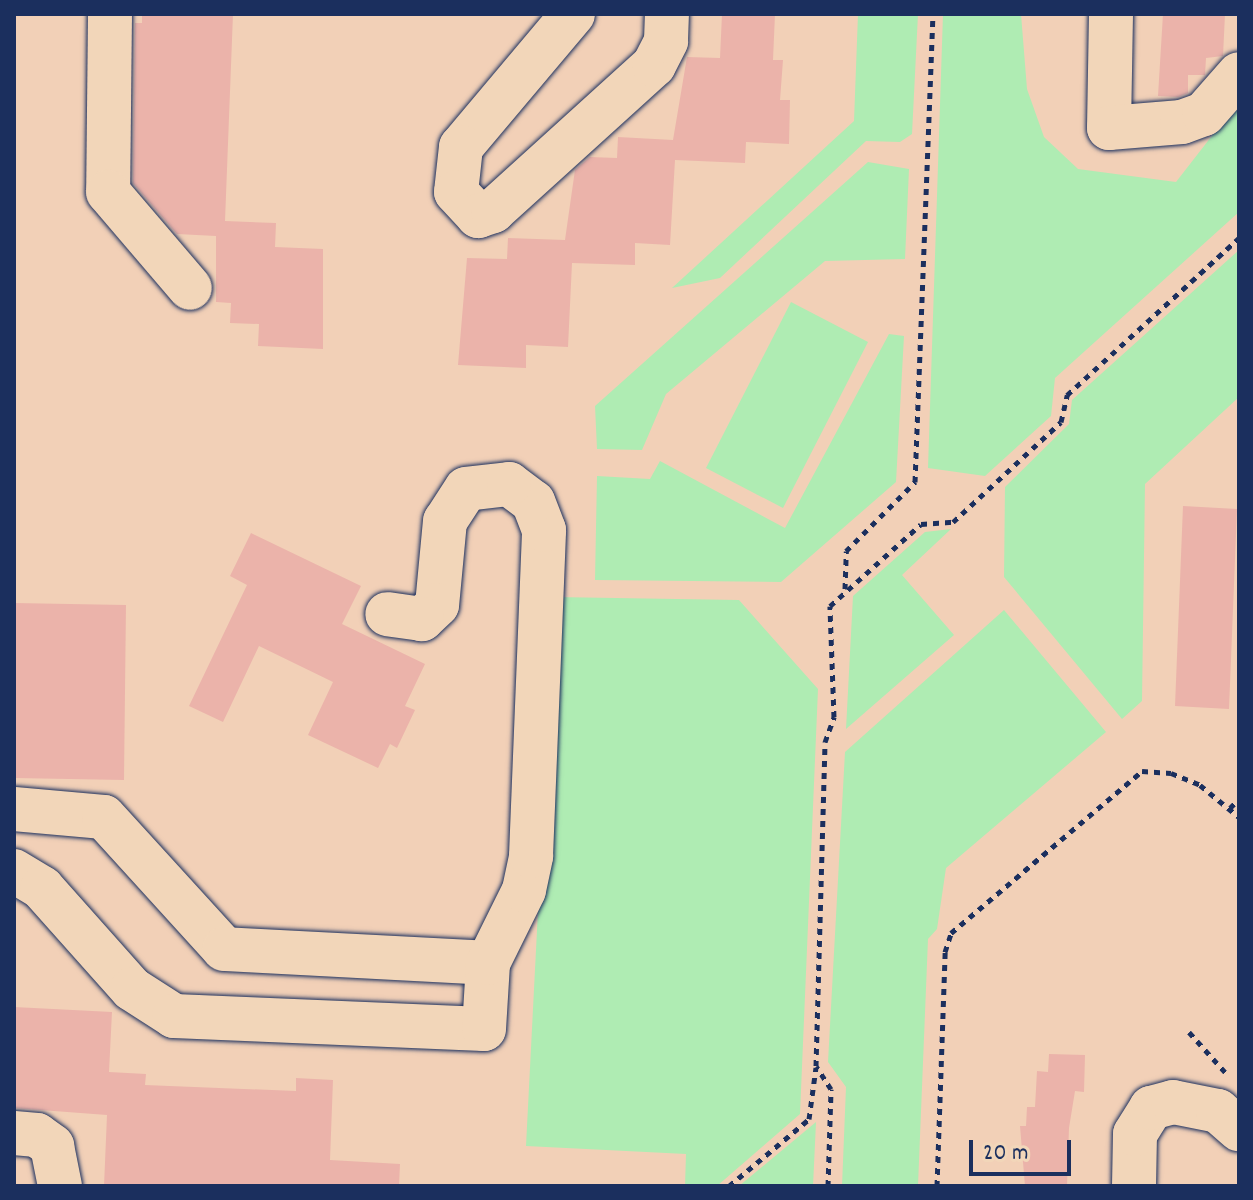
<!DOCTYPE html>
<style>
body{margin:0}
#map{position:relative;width:1253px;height:1200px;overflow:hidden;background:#f2d0b7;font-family:Dekko,sans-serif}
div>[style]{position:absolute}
.green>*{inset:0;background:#afecb3}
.building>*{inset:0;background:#ebb3aa}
.path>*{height:5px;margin-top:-2.5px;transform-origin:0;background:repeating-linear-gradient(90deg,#1b2f5e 0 6px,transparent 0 12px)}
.roads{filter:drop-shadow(0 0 2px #1b2f5e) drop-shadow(0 0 2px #1b2f5e)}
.minor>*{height:44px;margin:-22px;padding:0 22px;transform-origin:22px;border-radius:22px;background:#f2d6b9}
span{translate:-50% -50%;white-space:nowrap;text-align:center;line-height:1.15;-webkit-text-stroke:7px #f2d6b9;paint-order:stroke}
.frame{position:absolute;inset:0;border:16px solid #1b2f5e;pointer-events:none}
.scale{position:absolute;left:969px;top:1140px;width:102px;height:36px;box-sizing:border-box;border:4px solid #1b2f5e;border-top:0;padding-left:10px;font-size:24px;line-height:28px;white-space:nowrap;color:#1b2f5e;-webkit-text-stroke:6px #f2d6b9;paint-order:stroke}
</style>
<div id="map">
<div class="green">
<div style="clip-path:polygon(858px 14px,918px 14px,912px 134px,900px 142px,866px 141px,720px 278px,672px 288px,854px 121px)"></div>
<div style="clip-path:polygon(943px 14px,1021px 14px,1027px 89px,1044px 137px,1078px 169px,1176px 182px,1239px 101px,1239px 212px,1055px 378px,1051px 416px,985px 476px,928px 468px)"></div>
<div style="clip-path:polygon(868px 162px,909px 169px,905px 259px,825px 261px,666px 394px,642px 450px,597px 449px,595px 406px)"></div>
<div style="clip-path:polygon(1239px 250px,1239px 397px,1145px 484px,1142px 701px,1122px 719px,1004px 577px,1005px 487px,1069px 424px,1072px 400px)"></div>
<div style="clip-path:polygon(791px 302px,868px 342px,783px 508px,706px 468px)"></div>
<div style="clip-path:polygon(889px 334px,904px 336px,896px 482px,781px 582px,595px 580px,597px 476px,650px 479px,660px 461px,785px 528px)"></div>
<div style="clip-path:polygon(951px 529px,902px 575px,954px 635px,846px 729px,853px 596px,925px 532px)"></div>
<div style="clip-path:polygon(554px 597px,739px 600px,818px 689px,800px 1114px,717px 1186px,685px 1186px,686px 1154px,526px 1146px)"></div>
<div style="clip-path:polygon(1004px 610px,1106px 732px,946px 868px,937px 929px,928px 939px,918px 1186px,842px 1186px,846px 1087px,828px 1062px,845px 752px)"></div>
<div style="clip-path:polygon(816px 1122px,813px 1186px,739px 1186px)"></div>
</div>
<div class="building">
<div style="clip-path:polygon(142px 14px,233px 14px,225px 221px,276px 223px,275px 247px,323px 249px,323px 349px,258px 346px,259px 324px,230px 323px,231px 303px,216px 302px,216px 236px,177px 234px,133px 183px,135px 23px,142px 23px)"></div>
<div style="clip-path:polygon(722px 14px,775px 14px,773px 60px,783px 60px,780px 100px,790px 100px,789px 144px,746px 142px,745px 163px,675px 160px,670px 245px,635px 243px,635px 265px,572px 263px,568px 347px,526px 345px,526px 368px,458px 365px,467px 258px,507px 259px,508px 238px,565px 240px,575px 170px,590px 157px,617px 158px,618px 137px,673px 140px,687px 57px,720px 58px)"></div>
<div style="clip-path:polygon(1163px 14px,1225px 14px,1223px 56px,1206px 58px,1205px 75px,1188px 75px,1188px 93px,1178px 97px,1158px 96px)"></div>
<div style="clip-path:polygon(1183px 506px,1237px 509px,1229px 709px,1175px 706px)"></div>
<div style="clip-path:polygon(251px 533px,361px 586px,342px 624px,425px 664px,405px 706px,415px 710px,397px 748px,390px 744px,378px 768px,308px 735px,333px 682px,259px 646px,223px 722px,189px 706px,247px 585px,230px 576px)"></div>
<div style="clip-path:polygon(14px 603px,126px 605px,124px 780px,14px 778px)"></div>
<div style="clip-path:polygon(14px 1007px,112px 1012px,109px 1072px,146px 1074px,145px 1085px,296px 1091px,296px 1078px,333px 1080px,330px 1160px,400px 1164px,399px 1186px,104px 1186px,107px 1115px,14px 1108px)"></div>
<div style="clip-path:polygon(1049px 1054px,1085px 1055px,1084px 1092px,1075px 1091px,1069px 1128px,1067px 1186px,1025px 1186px,1020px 1126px,1026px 1126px,1027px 1107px,1035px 1107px,1037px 1071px,1048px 1072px)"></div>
</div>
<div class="path">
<div style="left:845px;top:589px;width:38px;rotate:-88deg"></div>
<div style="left:846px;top:551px;width:98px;rotate:-45deg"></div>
<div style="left:915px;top:482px;width:468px;rotate:-87.8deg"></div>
<div style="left:1230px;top:808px;width:13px;rotate:-45deg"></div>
<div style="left:1189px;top:1032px;width:54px;rotate:48deg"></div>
<div style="left:729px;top:1186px;width:104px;rotate:-39.9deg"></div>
<div style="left:809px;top:1119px;width:52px;rotate:-82.3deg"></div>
<div style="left:828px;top:1186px;width:97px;rotate:-88.2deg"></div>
<div style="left:831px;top:1089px;width:27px;rotate:-123deg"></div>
<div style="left:816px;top:1066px;width:324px;rotate:-88.4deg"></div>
<div style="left:825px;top:742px;width:27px;rotate:-70deg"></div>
<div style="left:834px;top:717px;width:111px;rotate:-92.1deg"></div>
<div style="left:830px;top:606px;width:122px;rotate:-42deg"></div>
<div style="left:921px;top:524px;width:32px;rotate:-4deg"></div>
<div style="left:953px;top:522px;width:147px;rotate:-42.8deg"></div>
<div style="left:1061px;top:422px;width:28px;rotate:-77deg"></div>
<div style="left:1067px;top:395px;width:233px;rotate:-42.4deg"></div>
<div style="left:937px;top:1186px;width:234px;rotate:-88deg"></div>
<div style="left:945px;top:952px;width:20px;rotate:-72deg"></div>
<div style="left:951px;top:933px;width:250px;rotate:-40.3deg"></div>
<div style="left:1142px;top:771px;width:29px;rotate:4deg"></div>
<div style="left:1171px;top:773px;width:31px;rotate:22deg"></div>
<div style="left:1200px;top:785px;width:50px;rotate:39.4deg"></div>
</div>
<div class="roads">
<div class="minor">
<div style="left:110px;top:14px;width:178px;rotate:90.6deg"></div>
<div style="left:108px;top:192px;width:126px;rotate:49.5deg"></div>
<div style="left:573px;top:14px;width:174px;rotate:130.1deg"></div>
<div style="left:461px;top:147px;width:45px;rotate:96.3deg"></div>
<div style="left:456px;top:192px;width:33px;rotate:47deg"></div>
<div style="left:478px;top:216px;width:16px;rotate:-18deg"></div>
<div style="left:493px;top:211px;width:217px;rotate:-42.2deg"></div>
<div style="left:654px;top:65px;width:27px;rotate:-63deg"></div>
<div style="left:666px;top:41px;width:27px;rotate:-88deg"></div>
<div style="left:1111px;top:14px;width:114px;rotate:91deg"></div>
<div style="left:1109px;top:128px;width:73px;rotate:-4.7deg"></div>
<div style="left:1182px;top:122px;width:23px;rotate:-20deg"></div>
<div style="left:1204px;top:114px;width:53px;rotate:-48.8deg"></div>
<div style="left:14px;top:809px;width:90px;rotate:5.1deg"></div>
<div style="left:104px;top:817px;width:178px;rotate:47.7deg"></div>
<div style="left:224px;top:949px;width:264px;rotate:3deg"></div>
<div style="left:14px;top:871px;width:33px;rotate:31deg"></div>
<div style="left:42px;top:888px;width:135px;rotate:48.3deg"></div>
<div style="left:132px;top:989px;width:50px;rotate:32.7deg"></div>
<div style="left:174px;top:1016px;width:310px;rotate:2.4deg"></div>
<div style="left:484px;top:1029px;width:66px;rotate:-86.5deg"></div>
<div style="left:488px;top:963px;width:81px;rotate:-63.7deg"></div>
<div style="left:524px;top:890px;width:35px;rotate:-78deg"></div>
<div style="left:531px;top:856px;width:326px;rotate:-87.7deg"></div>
<div style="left:544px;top:530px;width:30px;rotate:-111deg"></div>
<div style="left:533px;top:502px;width:30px;rotate:-143deg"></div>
<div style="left:509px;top:484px;width:43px;rotate:173.4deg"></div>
<div style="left:466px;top:489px;width:38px;rotate:123deg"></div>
<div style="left:445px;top:521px;width:84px;rotate:95.4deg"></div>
<div style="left:437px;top:605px;width:21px;rotate:137deg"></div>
<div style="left:422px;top:619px;width:35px;rotate:-172deg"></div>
<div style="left:14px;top:1133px;width:23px;rotate:5deg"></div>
<div style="left:37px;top:1135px;width:19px;rotate:36deg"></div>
<div style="left:52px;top:1146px;width:41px;rotate:78.7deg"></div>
<div style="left:1134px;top:1186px;width:52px;rotate:-88.9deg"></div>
<div style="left:1135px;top:1134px;width:31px;rotate:-58deg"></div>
<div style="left:1151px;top:1108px;width:23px;rotate:-15deg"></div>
<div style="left:1173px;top:1102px;width:46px;rotate:11.3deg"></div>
<div style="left:1218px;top:1111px;width:28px;rotate:41deg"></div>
</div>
</div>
<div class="frame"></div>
<div class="scale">20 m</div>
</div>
